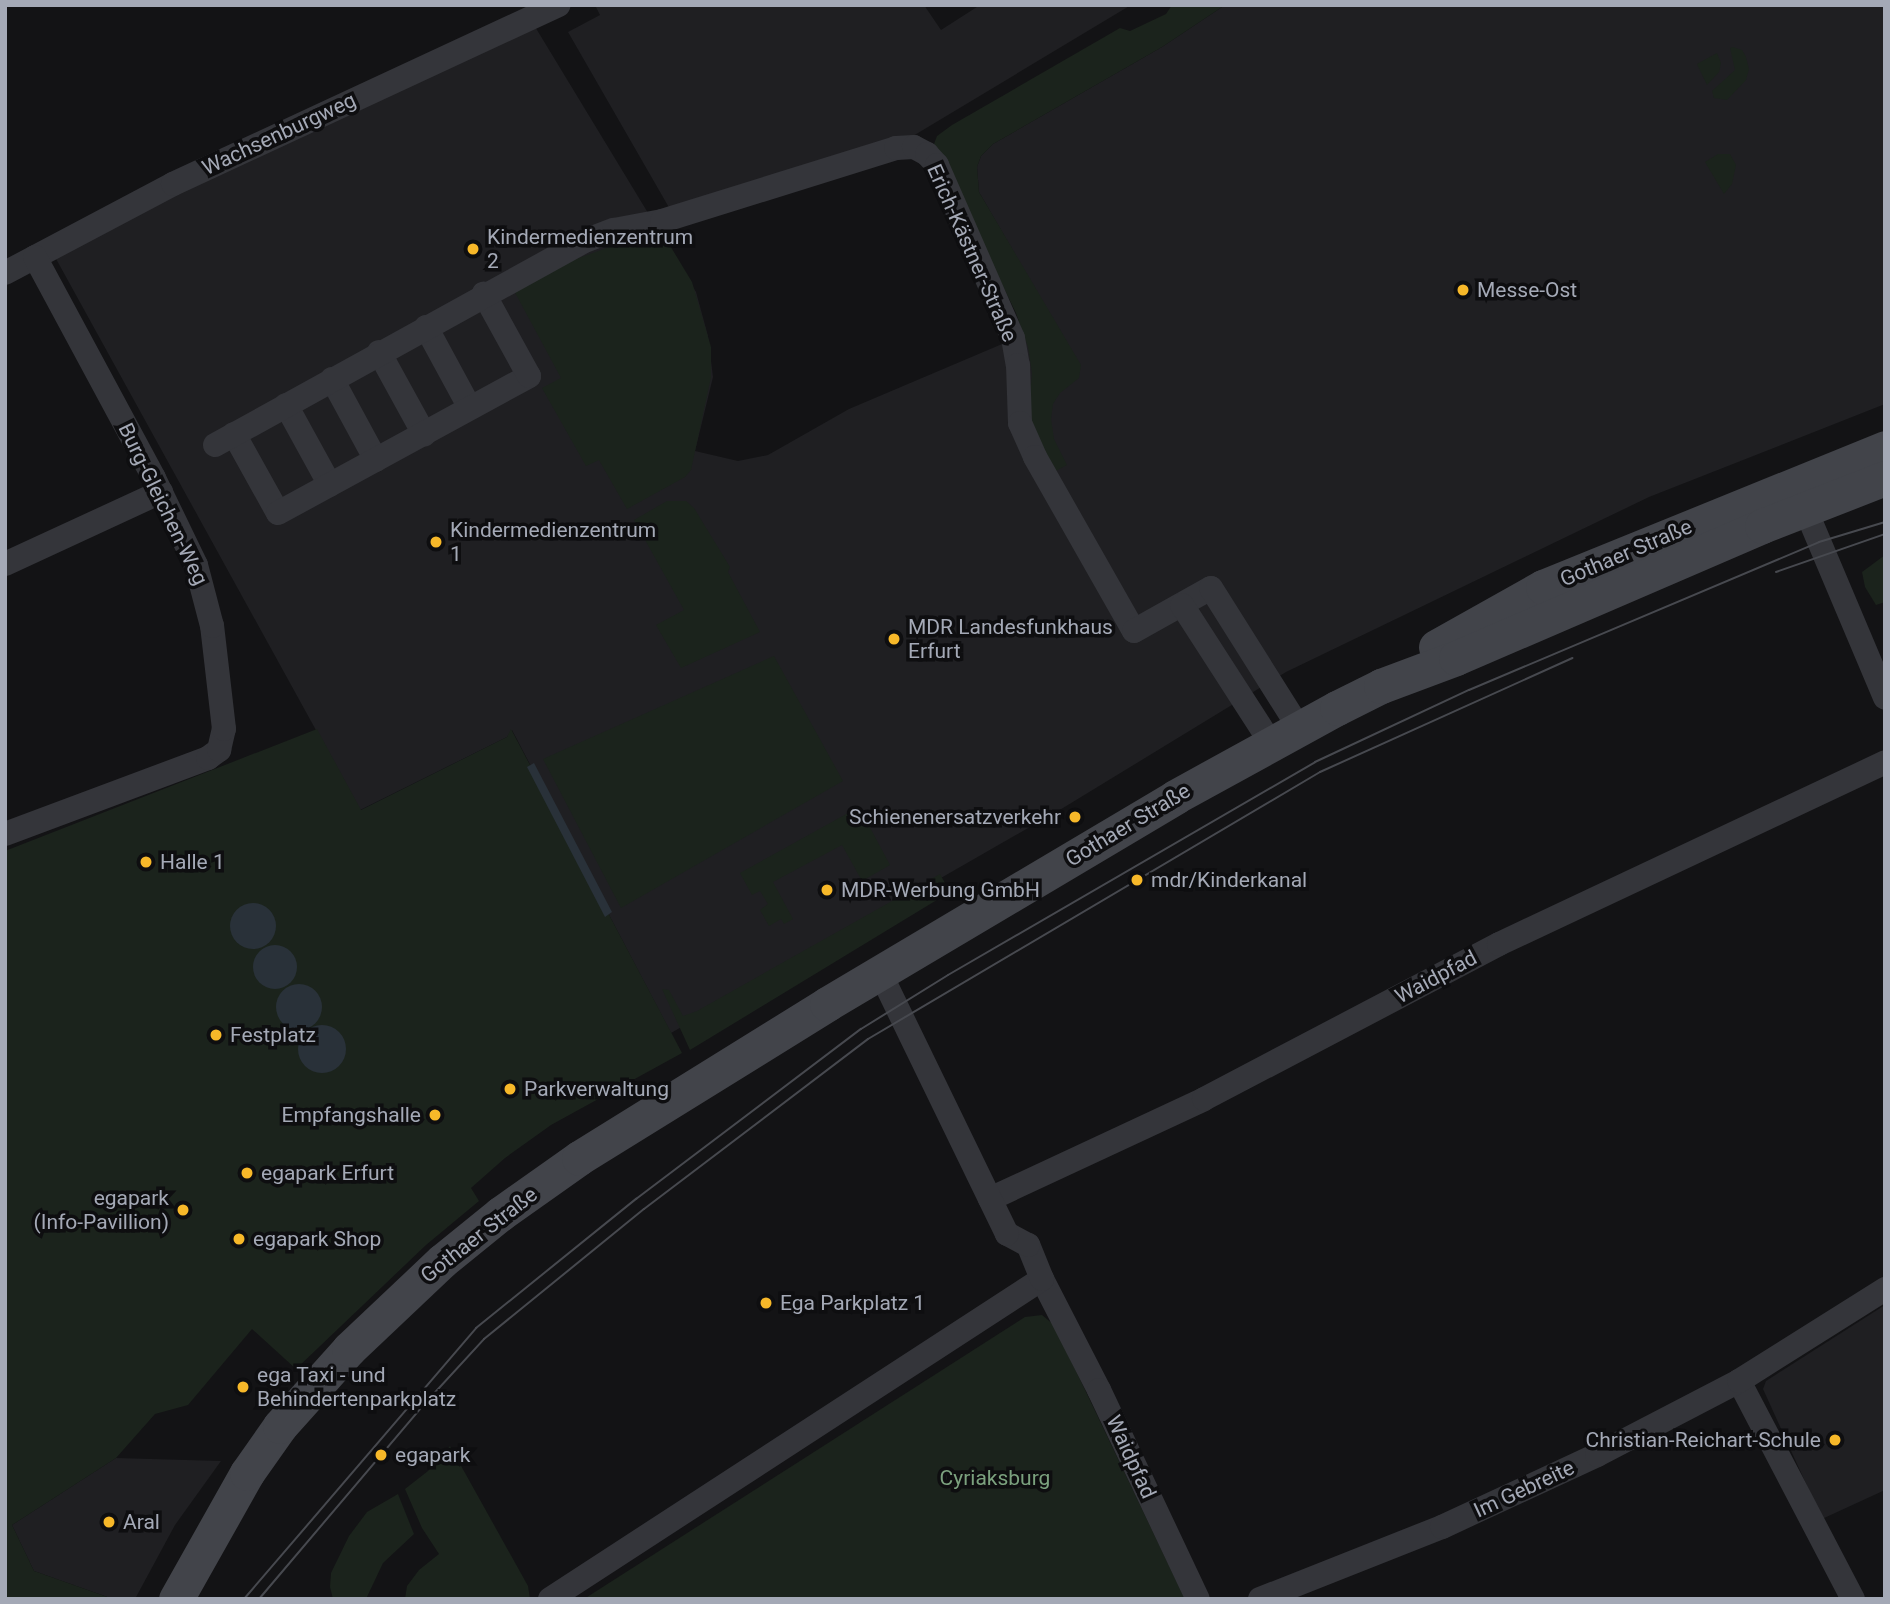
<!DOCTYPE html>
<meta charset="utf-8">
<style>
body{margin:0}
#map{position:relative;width:1890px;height:1604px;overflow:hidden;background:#131315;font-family:Roboto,sans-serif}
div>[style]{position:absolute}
.built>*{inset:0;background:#1f1f22}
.green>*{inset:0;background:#1b231c}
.water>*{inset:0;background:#293139}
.round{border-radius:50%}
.minor>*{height:24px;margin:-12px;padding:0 12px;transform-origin:12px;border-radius:12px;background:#34353a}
.secondary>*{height:35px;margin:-17.5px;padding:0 17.5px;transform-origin:17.5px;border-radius:17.5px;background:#42444a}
.tram>*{height:2px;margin:-1px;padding:0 1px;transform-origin:1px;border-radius:1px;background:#47494f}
.dots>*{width:19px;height:19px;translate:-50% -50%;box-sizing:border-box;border:4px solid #0e0e10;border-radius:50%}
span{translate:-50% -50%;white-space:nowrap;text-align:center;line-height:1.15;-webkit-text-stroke:7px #0e0e10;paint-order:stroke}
.street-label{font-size:21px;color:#a4a9b6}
.poi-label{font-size:21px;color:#a4a9b6}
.left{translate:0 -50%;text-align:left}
.right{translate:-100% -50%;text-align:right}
.park-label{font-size:21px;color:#7ba17e}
.frame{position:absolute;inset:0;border:7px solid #a4a9b6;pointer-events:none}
</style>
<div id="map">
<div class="built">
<div style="clip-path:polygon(595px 5px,924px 5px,941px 30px,980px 5px,1131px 5px,903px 142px,671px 211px,568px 32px,600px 15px)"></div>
<div style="clip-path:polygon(1225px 5px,1885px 5px,1885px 404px,1649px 497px,1286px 672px,1063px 808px,671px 1033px,512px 730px,507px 737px,360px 810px,55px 257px,182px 191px,534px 25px,696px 292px,708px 336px,713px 377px,695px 451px,738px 461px,768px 455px,849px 409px,1054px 322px,979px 192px,977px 167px,981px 156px,993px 144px,1162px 47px)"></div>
<div style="clip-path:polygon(1885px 1305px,1885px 1490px,1822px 1519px,1763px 1389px,1766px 1381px)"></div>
<div style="clip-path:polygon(116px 1458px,221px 1461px,175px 1525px,135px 1599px,113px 1599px,34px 1571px,12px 1525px)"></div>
</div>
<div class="green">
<div style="clip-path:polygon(1172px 5px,1225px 5px,1162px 47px,993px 144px,981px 156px,977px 167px,979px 192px,1081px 365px,1079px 378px,1060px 393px,1053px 404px,1051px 419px,1054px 439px,1067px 465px,1054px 472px,1035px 437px,1029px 409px,1032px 373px,1028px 347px,1016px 313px,934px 144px,937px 136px,952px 125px,1120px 28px,1130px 31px,1166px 14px)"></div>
<div style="clip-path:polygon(1733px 47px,1742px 50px,1746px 57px,1749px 69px,1746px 80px,1727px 100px,1714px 98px,1712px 91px,1735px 70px,1730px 48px)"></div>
<div style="clip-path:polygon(1717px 53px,1721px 63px,1719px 72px,1707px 85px,1697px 64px)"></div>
<div style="clip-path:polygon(1718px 154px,1730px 154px,1736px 165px,1732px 184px,1724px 194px,1705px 162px)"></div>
<div style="clip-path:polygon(660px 229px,692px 282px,711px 347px,711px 377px,691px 470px,685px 477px,627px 509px,599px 460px,586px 466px,542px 388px,561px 378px,512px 287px,548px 269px)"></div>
<div style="clip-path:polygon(667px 501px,686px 501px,694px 508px,730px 567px,728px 572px,760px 632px,681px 668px,656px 625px,684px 610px,634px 520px)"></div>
<div style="clip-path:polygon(1885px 555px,1885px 602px,1876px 605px,1865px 587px,1862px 572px)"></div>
<div style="clip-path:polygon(774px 656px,843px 781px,621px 908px,543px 759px)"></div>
<div style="clip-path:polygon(317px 729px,361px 810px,507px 737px,511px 729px,682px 1053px,551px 1125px,505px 1158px,471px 1188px,479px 1201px,426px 1245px,296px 1369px,252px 1329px,188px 1405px,155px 1414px,116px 1458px,12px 1525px,34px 1571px,113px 1599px,5px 1599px,5px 851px)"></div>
<div style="clip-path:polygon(859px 807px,890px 865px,862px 881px,842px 845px,773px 882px,793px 919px,784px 924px,781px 919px,769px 926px,760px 910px,768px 904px,760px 891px,752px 895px,740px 873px)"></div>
<div style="clip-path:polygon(940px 874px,950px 892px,690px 1050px,662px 989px,669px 990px,683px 1016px,697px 1011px)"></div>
<div style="clip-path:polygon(1042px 1315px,1054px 1325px,1185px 1599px,584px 1599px,1025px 1317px)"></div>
<div style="clip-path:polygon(450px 1446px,528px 1586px,530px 1599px,405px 1599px,407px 1586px,419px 1570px,439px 1554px,422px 1528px,405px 1489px,428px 1471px)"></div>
<div style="clip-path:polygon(398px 1494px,414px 1534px,383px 1563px,366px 1599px,333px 1599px,330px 1587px,331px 1573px,349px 1536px,367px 1512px)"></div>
</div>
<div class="water">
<div style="clip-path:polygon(534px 763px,612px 912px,605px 917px,527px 767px)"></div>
<div class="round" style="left:230px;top:903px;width:46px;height:46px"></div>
<div class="round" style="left:253px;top:945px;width:44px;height:44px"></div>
<div class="round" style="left:276px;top:984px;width:46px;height:46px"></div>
<div class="round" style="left:298px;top:1025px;width:48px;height:48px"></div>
</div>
<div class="minor">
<div style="left:5px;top:273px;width:190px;rotate:-27.9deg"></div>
<div style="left:173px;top:184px;width:425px;rotate:-24.9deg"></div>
<div style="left:426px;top:327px;width:92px;rotate:61.5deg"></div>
<div style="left:379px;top:352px;width:94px;rotate:61.2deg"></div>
<div style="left:332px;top:379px;width:92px;rotate:61.5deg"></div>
<div style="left:286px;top:405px;width:91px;rotate:61.2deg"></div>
<div style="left:234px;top:434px;width:90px;rotate:60.9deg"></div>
<div style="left:278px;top:513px;width:286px;rotate:-28.6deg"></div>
<div style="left:529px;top:376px;width:94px;rotate:-118.8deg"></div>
<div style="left:215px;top:445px;width:419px;rotate:-28.9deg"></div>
<div style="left:582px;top:242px;width:34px;rotate:-21deg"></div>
<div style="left:614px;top:230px;width:49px;rotate:-10.6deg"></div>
<div style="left:662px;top:221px;width:245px;rotate:-17.3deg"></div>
<div style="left:896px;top:148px;width:18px;rotate:-3deg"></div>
<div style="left:914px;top:147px;width:15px;rotate:28deg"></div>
<div style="left:927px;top:154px;width:15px;rotate:48deg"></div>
<div style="left:937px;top:165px;width:189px;rotate:66.3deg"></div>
<div style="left:1013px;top:338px;width:27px;rotate:80deg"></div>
<div style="left:1018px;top:365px;width:58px;rotate:88deg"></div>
<div style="left:1020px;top:423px;width:37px;rotate:66deg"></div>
<div style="left:1035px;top:457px;width:200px;rotate:60.4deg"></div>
<div style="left:1134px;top:631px;width:88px;rotate:-29.2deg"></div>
<div style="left:1211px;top:588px;width:165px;rotate:57.8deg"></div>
<div style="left:1799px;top:494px;width:221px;rotate:67.1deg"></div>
<div style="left:5px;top:564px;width:172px;rotate:-24.8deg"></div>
<div style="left:1182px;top:605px;width:164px;rotate:57.2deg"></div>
<div style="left:5px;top:834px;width:217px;rotate:-20.5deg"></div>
<div style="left:208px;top:758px;width:14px;rotate:-36deg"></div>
<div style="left:219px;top:750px;width:22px;rotate:-77deg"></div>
<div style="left:224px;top:729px;width:104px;rotate:-96.6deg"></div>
<div style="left:212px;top:626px;width:63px;rotate:-104.7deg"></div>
<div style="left:196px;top:565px;width:97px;rotate:-115.8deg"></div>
<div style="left:154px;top:478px;width:251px;rotate:-118.3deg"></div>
<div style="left:990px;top:1199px;width:236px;rotate:-25deg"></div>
<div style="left:1204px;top:1099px;width:333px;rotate:-27.7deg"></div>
<div style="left:1499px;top:944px;width:427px;rotate:-25.2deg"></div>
<div style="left:1042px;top:1279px;width:125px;rotate:62.8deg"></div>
<div style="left:1099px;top:1390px;width:231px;rotate:64.7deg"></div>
<div style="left:1739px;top:1381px;width:246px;rotate:62.4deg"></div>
<div style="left:550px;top:1599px;width:587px;rotate:-33.04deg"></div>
<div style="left:1042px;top:1279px;width:37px;rotate:-112deg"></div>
<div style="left:1028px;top:1245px;width:24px;rotate:-152deg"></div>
<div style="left:1007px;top:1234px;width:290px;rotate:-115.9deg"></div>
<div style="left:1260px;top:1599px;width:196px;rotate:-21.6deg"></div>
<div style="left:1442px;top:1527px;width:171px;rotate:-24.9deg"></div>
<div style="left:1597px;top:1455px;width:160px;rotate:-27.5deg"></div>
<div style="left:1739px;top:1381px;width:173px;rotate:-32.2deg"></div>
</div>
<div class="secondary">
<div style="left:1436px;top:647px;width:123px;rotate:-29.3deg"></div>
<div style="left:1543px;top:587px;width:369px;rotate:-22.1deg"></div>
<div style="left:176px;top:1599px;width:145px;rotate:-60.6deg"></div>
<div style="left:247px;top:1473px;width:57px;rotate:-54.9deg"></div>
<div style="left:280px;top:1426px;width:103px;rotate:-48.1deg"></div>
<div style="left:349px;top:1349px;width:128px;rotate:-43.4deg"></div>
<div style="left:442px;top:1261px;width:75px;rotate:-39deg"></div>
<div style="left:500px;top:1214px;width:97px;rotate:-35.3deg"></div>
<div style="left:579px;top:1158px;width:292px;rotate:-31.8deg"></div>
<div style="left:827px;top:1004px;width:405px;rotate:-30.7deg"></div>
<div style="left:1175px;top:797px;width:185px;rotate:-28.8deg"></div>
<div style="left:1337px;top:708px;width:49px;rotate:-26.6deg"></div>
<div style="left:1381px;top:686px;width:80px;rotate:-20.5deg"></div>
<div style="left:1456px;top:658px;width:333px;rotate:-23.3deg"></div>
<div style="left:1762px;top:526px;width:132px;rotate:-21.3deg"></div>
</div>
<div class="tram">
<div style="left:1776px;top:572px;width:115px;rotate:-19.2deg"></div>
<div style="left:244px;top:1599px;width:357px;rotate:-49.4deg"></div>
<div style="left:476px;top:1328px;width:206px;rotate:-38.9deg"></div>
<div style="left:636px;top:1199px;width:282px;rotate:-37.1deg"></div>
<div style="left:861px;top:1029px;width:102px;rotate:-31.8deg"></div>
<div style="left:948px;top:975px;width:424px;rotate:-30.1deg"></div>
<div style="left:1315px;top:762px;width:170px;rotate:-25.1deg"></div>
<div style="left:1469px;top:690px;width:380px;rotate:-22.9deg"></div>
<div style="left:1819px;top:542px;width:69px;rotate:-16.9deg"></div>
<div style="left:259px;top:1599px;width:261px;rotate:-49.7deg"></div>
<div style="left:428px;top:1400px;width:83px;rotate:-47.4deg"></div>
<div style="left:484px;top:1339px;width:206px;rotate:-39.1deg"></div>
<div style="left:644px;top:1209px;width:281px;rotate:-37.2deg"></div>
<div style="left:868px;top:1039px;width:525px;rotate:-30.57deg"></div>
<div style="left:1320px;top:772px;width:277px;rotate:-24.3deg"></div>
</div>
<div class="dots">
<div style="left:473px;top:249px;background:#f7b829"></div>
<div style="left:1463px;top:290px;background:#f7b829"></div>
<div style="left:436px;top:542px;background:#f7b829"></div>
<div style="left:894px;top:639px;background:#f7b829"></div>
<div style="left:1075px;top:817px;background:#f7b829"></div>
<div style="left:146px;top:862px;background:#f7b829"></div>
<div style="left:1137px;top:880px;background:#f7b829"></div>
<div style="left:827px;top:890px;background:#f7b829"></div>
<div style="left:216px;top:1035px;background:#f7b829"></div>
<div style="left:510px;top:1089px;background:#f7b829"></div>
<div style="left:435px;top:1115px;background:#f7b829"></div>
<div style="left:247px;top:1173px;background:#f7b829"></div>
<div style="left:183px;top:1210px;background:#f7b829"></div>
<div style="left:239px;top:1239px;background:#f7b829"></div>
<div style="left:766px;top:1303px;background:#f7b829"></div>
<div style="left:243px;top:1387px;background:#f7b829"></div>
<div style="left:1835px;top:1440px;background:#f7b829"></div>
<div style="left:381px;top:1455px;background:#f7b829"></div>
<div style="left:109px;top:1522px;background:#f7b829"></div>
</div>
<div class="street-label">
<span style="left:279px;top:134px;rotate:-25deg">Wachsenburgweg</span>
<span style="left:972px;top:253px;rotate:66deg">Erich-Kästner-Straße</span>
<span style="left:163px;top:504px;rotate:64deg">Burg-Gleichen-Weg</span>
<span style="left:1626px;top:553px;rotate:-23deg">Gothaer Straße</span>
<span style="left:1128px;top:825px;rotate:-31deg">Gothaer Straße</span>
<span style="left:1436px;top:977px;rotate:-28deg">Waidpfad</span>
<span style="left:479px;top:1235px;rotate:-38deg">Gothaer Straße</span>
<span style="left:1131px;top:1457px;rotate:65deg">Waidpfad</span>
<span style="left:1524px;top:1489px;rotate:-25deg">Im Gebreite</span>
</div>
<div class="poi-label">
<span class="left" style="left:487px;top:249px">Kindermedienzentrum<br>2</span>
<span class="left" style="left:1477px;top:290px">Messe-Ost</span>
<span class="left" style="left:450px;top:542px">Kindermedienzentrum<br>1</span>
<span class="left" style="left:908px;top:639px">MDR Landesfunkhaus<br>Erfurt</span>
<span class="right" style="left:1061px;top:817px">Schienenersatzverkehr</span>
<span class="left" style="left:160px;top:862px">Halle 1</span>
<span class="left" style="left:1151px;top:880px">mdr/Kinderkanal</span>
<span class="left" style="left:841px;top:890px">MDR-Werbung GmbH</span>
<span class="left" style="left:230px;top:1035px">Festplatz</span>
<span class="left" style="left:524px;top:1089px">Parkverwaltung</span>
<span class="right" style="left:421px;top:1115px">Empfangshalle</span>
<span class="left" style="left:261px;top:1173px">egapark Erfurt</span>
<span class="right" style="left:169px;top:1210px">egapark<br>(Info-Pavillion)</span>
<span class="left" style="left:253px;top:1239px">egapark Shop</span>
<span class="left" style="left:780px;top:1303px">Ega Parkplatz 1</span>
<span class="left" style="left:257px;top:1387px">ega Taxi - und<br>Behindertenparkplatz</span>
<span class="right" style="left:1821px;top:1440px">Christian-Reichart-Schule</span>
<span class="left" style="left:395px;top:1455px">egapark</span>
<span class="left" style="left:123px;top:1522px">Aral</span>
</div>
<div class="park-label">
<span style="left:995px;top:1478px">Cyriaksburg</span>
</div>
<div class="frame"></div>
</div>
